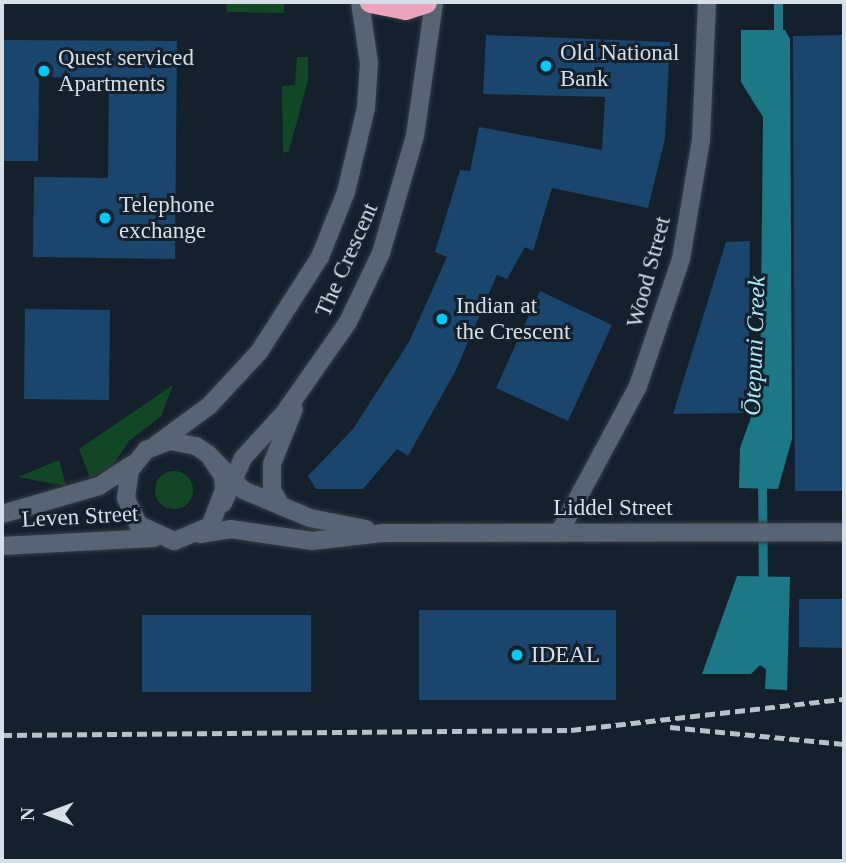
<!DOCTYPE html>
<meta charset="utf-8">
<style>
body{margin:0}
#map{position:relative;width:846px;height:863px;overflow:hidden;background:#14202c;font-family:Georgia,serif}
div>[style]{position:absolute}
.green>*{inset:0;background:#134826}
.round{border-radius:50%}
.water>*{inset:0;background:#1c7887}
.stream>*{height:9px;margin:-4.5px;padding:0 4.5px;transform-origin:4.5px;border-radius:4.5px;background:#1c7887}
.building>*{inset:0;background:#1a456d}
.roads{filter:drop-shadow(0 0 2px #353c47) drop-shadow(0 0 2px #353c47)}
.street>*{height:18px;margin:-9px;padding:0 9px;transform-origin:9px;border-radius:9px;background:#566473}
.secondary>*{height:18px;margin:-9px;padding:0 9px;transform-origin:9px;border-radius:9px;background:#566473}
.highway>*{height:21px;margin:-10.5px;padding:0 10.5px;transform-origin:10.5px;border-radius:10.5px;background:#eca4bc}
.rail>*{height:5px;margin-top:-2.5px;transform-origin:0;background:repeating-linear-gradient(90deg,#b8c1ca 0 10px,transparent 0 15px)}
.dots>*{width:19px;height:19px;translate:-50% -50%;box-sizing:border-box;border:4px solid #14202c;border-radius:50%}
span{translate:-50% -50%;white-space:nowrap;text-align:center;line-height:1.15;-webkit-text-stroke:6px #14202c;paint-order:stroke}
.poi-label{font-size:23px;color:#d6dee7}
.left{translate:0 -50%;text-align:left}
.street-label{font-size:23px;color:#d6dee7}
.water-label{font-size:24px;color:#a9ebf8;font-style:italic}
.frame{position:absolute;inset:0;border:4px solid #d6dee7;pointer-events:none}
.north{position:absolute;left:14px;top:779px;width:70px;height:70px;-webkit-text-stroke:5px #14202c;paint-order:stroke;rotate:270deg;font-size:19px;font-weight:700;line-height:28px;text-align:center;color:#d6dee7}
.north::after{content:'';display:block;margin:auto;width:24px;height:32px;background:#d6dee7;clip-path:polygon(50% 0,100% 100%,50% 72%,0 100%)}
</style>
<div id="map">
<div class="green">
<div style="clip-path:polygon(226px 2px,284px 2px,284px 13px,227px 12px)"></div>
<div style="clip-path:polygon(297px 57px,308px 57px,308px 80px,289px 151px,283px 153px,282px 86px,295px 85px)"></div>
<div style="clip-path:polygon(173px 385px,161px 416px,129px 441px,112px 466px,90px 478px,79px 449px)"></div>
<div style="clip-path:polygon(59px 460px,66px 486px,18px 477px)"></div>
<div class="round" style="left:155px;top:471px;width:38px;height:38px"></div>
</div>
<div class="water">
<div style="clip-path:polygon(741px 30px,785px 30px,790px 39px,792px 439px,778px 489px,739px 488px,740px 448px,760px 392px,763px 117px,741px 82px)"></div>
<div style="clip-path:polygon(737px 576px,790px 577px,787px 690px,765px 689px,766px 669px,760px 665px,751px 674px,702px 674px)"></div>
</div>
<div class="stream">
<div style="left:778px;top:2px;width:40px;rotate:90deg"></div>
<div style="left:762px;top:478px;width:108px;rotate:89.5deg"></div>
</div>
<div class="building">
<div style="clip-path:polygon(486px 35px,670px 42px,665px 138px,648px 208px,552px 188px,533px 251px,525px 247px,507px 279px,497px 275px,456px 370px,408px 456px,397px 449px,363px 489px,316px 489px,308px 476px,353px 429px,409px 342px,447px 257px,435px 252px,460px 170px,470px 171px,479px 127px,602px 150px,605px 97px,483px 94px)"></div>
<div style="clip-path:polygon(844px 35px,844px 491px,795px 491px,793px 36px)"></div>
<div style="clip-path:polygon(2px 40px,177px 41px,175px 259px,33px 257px,34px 177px,108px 178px,109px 78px,39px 77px,38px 161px,2px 161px)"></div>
<div style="clip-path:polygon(750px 241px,748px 413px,673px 414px,726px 242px)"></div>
<div style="clip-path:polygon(540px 291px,612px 325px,568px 421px,496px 388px)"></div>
<div style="clip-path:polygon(25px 309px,110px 310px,109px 400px,24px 399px)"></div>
<div style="clip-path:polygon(799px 599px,844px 599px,844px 648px,799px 647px)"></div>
<div style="clip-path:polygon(419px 610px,616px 610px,616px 700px,419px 700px)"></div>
<div style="clip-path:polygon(142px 615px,311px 615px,311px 692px,142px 692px)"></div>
</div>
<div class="roads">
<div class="street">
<div style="left:559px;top:533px;width:167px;rotate:-61.7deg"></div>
<div style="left:638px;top:386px;width:134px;rotate:-71.3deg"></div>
<div style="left:681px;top:259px;width:121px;rotate:-80.5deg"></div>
<div style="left:701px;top:140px;width:138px;rotate:-87.5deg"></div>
</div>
<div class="secondary">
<div style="left:157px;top:444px;width:64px;rotate:-36.2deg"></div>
<div style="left:209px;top:406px;width:74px;rotate:-47.2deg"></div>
<div style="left:259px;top:352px;width:113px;rotate:-57.3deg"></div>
<div style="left:320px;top:257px;width:70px;rotate:-68.2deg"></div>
<div style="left:346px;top:192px;width:86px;rotate:-76.6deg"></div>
<div style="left:366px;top:108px;width:45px;rotate:-86.2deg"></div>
<div style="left:369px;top:63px;width:62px;rotate:-98.4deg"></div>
<div style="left:208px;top:454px;width:27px;rotate:56deg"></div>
<div style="left:223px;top:476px;width:14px;rotate:86deg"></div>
<div style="left:224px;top:490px;width:39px;rotate:111deg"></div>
<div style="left:210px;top:526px;width:39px;rotate:157deg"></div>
<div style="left:174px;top:541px;width:40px;rotate:-155deg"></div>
<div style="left:138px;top:524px;width:29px;rotate:-115deg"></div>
<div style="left:126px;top:498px;width:28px;rotate:-82deg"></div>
<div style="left:130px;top:470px;width:26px;rotate:-51deg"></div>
<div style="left:146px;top:450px;width:26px;rotate:-21deg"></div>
<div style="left:170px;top:441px;width:26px;rotate:11deg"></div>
<div style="left:196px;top:446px;width:14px;rotate:34deg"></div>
<div style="left:208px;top:454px;width:50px;rotate:45.8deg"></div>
<div style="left:243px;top:490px;width:73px;rotate:22.7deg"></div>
<div style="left:310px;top:518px;width:57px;rotate:11.1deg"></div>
<div style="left:223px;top:503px;width:49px;rotate:-66deg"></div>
<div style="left:243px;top:458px;width:62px;rotate:-47.6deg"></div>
<div style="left:285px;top:412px;width:110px;rotate:-55deg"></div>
<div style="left:348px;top:322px;width:76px;rotate:-64.4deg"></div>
<div style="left:381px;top:253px;width:122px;rotate:-73.8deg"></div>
<div style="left:415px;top:136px;width:135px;rotate:-81.9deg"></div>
<div style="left:281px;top:506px;width:18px;rotate:-119deg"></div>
<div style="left:272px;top:490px;width:26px;rotate:-90deg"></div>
<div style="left:272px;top:464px;width:59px;rotate:-68.2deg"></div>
<div style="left:2px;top:514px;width:101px;rotate:-16.1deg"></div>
<div style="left:99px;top:486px;width:38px;rotate:-33deg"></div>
<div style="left:200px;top:534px;width:30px;rotate:-9deg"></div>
<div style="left:230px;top:529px;width:83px;rotate:8.3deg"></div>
<div style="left:312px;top:541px;width:71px;rotate:-6.4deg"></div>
<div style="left:383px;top:533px;width:461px;rotate:-0.1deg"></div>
<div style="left:2px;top:546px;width:152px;rotate:-3deg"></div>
</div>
<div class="highway">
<div style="left:370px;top:2px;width:36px;rotate:11deg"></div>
<div style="left:405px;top:9px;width:22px;rotate:-18deg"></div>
</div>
</div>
<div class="rail">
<div style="left:670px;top:727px;width:175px;rotate:5.6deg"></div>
<div style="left:2px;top:735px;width:569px;rotate:-0.5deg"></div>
<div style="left:571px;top:730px;width:275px;rotate:-6.5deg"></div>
</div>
<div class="dots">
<div style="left:546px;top:66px;background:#00cbf8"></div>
<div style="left:44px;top:71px;background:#00cbf8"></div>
<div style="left:105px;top:218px;background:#00cbf8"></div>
<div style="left:442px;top:319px;background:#00cbf8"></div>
<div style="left:517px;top:655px;background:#00cbf8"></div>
</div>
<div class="poi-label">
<span class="left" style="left:560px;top:66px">Old National<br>Bank</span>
<span class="left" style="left:58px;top:71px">Quest serviced<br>Apartments</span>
<span class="left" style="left:119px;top:218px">Telephone<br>exchange</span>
<span class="left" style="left:456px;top:319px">Indian at<br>the Crescent</span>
<span class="left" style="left:531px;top:655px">IDEAL</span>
</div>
<div class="street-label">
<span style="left:347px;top:260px;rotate:-66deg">The Crescent</span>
<span style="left:649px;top:272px;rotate:-75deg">Wood Street</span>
<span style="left:613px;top:508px">Liddel Street</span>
<span style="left:80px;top:517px;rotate:-3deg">Leven Street</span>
</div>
<div class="water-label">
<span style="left:755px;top:346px;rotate:-88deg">Ōtepuni Creek</span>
</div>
<div class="frame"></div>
<div class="north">N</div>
</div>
